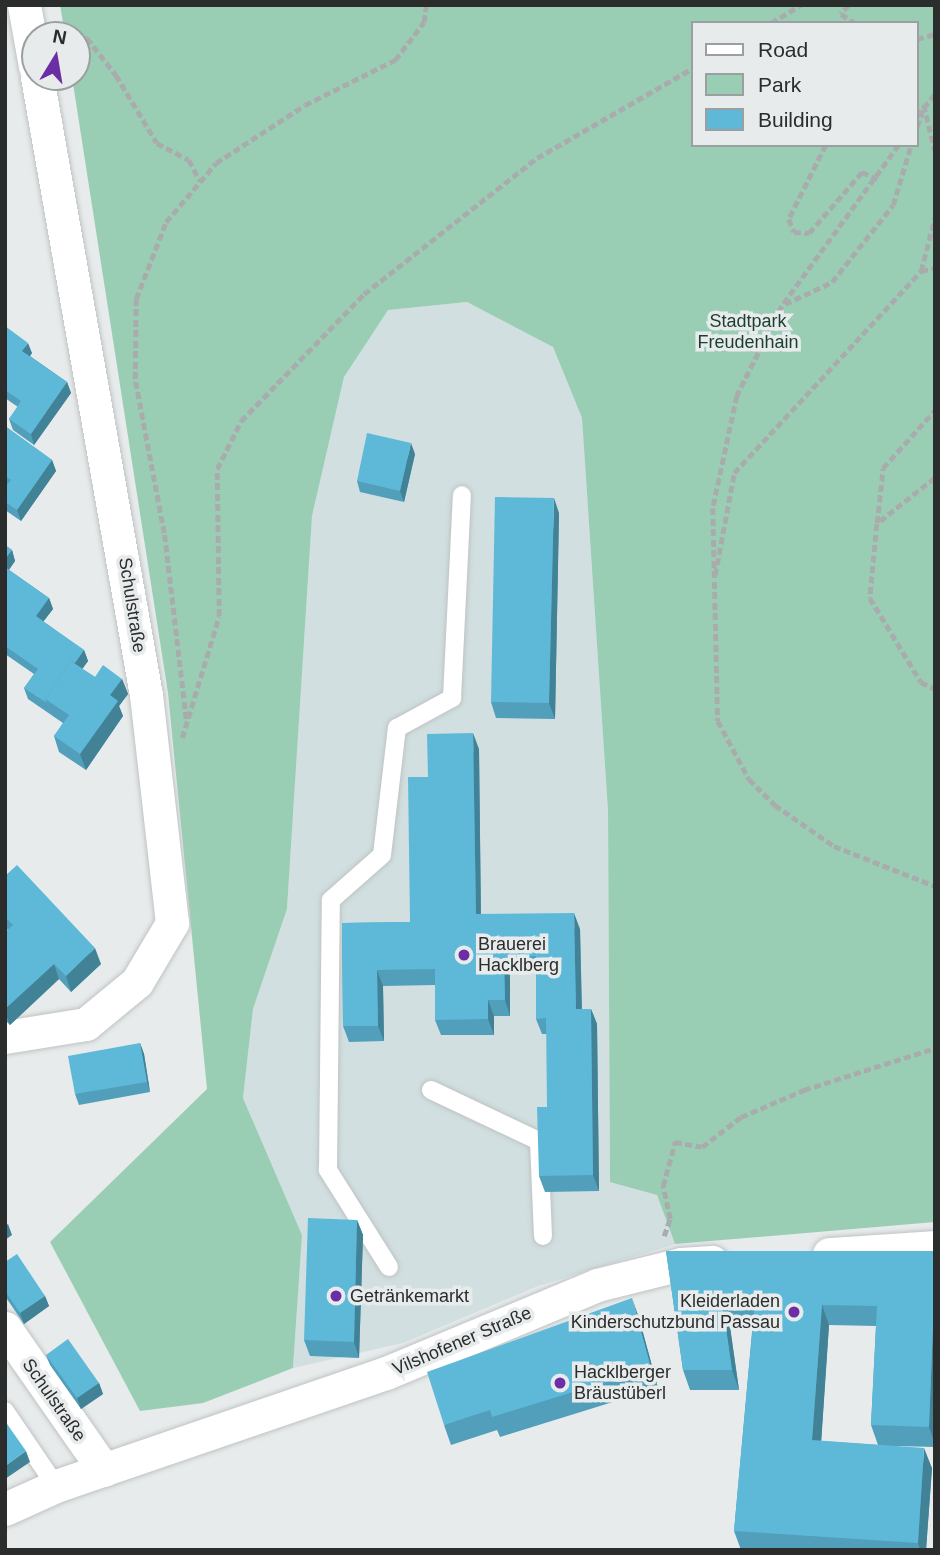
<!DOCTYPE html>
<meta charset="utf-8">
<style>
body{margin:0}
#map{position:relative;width:940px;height:1555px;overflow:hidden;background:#e7ebeb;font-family:Helvetica,sans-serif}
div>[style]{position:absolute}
.built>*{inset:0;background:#d1dfe0}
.green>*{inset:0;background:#9aceb4}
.path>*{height:4.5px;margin-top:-2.25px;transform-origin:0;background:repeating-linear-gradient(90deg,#a9acac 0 7px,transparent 0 10.5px)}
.roads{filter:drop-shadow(0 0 2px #bfc3c3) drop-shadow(0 0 2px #bfc3c3)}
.lane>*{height:18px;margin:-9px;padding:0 9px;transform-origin:9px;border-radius:9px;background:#fff}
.street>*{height:33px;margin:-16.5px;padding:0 16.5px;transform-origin:16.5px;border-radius:16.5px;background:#fff}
.wall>*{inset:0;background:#519fba}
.shaded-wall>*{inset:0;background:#428297}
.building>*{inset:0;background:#5eb9d8}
.dots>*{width:19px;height:19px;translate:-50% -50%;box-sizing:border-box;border:4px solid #e7ebeb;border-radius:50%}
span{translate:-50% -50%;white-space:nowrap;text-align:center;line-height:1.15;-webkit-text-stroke:7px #e7ebeb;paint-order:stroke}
.park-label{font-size:18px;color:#1b3f2f}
.street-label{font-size:18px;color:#2b2d2d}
.poi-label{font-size:18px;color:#2b2d2d}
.left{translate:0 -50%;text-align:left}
.right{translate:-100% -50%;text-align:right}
.frame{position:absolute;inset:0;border:7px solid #2b2d2d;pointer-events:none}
.legend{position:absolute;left:691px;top:21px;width:228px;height:126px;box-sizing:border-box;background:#e7ebeb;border:2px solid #9c9f9f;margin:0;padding:9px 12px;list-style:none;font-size:21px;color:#2b2d2d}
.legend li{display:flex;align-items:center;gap:14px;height:35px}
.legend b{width:35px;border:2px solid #9c9f9f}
.north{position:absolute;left:21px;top:21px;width:70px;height:70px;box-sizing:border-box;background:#e7ebeb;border:2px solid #9c9f9f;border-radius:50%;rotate:11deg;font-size:19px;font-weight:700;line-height:28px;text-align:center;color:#2b2d2d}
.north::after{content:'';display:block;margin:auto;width:24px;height:32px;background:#6c2ea4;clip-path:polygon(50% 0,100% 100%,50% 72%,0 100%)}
</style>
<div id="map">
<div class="built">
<div style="clip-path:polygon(467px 302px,553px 347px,582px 418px,608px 811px,610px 1181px,657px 1195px,675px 1244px,538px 1286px,403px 1343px,293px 1368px,302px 1235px,243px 1098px,253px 1009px,287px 909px,312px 516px,344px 377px,387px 310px)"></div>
</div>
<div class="green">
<div style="clip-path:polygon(evenodd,60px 5px,935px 5px,935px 1222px,675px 1244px,657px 1195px,610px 1182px,608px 811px,582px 418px,553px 347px,467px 302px,388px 310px,344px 377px,312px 516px,287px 909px,253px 1009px,243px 1098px,302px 1235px,293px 1368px,203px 1403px,140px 1411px,50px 1242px,207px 1089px,168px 693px,72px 77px,77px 77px,77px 35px,65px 35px,60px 5px,693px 23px,917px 23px,917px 145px,693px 145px,693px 23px)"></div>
</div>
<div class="path">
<div style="left:849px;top:5px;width:12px;rotate:132deg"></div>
<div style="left:841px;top:14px;width:17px;rotate:33deg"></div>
<div style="left:771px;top:23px;width:35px;rotate:-31deg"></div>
<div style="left:57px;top:24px;width:33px;rotate:25deg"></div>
<div style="left:87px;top:38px;width:47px;rotate:51.9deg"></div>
<div style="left:116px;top:75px;width:79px;rotate:58.9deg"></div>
<div style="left:157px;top:143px;width:36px;rotate:28deg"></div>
<div style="left:189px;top:160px;width:24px;rotate:62deg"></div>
<div style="left:917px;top:39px;width:19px;rotate:-16deg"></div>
<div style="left:917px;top:116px;width:28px;rotate:-51deg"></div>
<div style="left:917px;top:127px;width:23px;rotate:-72deg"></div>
<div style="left:924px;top:105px;width:47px;rotate:76.6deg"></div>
<div style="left:826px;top:145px;width:83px;rotate:116.6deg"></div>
<div style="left:789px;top:219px;width:14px;rotate:69deg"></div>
<div style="left:794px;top:232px;width:15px;rotate:4deg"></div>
<div style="left:809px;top:233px;width:81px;rotate:-49deg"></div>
<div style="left:862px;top:172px;width:17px;rotate:25deg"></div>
<div style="left:899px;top:145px;width:199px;rotate:126deg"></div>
<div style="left:782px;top:306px;width:101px;rotate:116.6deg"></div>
<div style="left:737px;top:396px;width:115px;rotate:102.1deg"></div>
<div style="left:713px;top:508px;width:213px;rotate:88.7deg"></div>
<div style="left:718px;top:721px;width:66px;rotate:61.9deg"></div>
<div style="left:749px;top:779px;width:37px;rotate:45deg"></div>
<div style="left:775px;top:805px;width:72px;rotate:34.8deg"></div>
<div style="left:834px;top:846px;width:109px;rotate:21.6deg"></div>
<div style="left:921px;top:271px;width:14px;rotate:-12deg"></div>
<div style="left:785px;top:304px;width:52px;rotate:-25.1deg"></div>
<div style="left:832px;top:282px;width:98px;rotate:-51.6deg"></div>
<div style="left:893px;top:205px;width:63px;rotate:-73.3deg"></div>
<div style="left:935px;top:478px;width:74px;rotate:141.6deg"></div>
<div style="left:877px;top:524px;width:74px;rotate:95.4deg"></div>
<div style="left:870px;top:598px;width:98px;rotate:58.7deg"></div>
<div style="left:921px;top:682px;width:16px;rotate:27deg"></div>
<div style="left:877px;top:523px;width:55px;rotate:-83.8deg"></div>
<div style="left:883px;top:468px;width:78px;rotate:-48.1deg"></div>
<div style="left:715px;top:575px;width:104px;rotate:-79.4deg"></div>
<div style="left:734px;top:473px;width:275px;rotate:-47.2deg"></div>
<div style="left:921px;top:271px;width:56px;rotate:-75.5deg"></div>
<div style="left:186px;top:719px;width:187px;rotate:-96.7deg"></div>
<div style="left:164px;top:533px;width:157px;rotate:-100.7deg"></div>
<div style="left:135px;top:379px;width:80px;rotate:-89.3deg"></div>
<div style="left:136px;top:299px;width:83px;rotate:-68.7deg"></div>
<div style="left:166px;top:222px;width:77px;rotate:-49.7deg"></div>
<div style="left:216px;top:163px;width:106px;rotate:-33.1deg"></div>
<div style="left:305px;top:105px;width:101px;rotate:-26.6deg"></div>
<div style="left:395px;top:60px;width:48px;rotate:-52.7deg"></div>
<div style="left:424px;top:22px;width:17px;rotate:-83deg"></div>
<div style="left:182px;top:738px;width:127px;rotate:-73.1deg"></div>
<div style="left:219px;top:616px;width:147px;rotate:-90.8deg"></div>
<div style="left:217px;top:469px;width:54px;rotate:-63.4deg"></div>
<div style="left:241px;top:421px;width:177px;rotate:-45.9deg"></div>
<div style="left:364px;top:294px;width:220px;rotate:-38.2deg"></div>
<div style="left:537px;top:158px;width:180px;rotate:-30deg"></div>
<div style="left:664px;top:1236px;width:18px;rotate:-71deg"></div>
<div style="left:670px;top:1219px;width:34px;rotate:-102deg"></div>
<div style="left:663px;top:1186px;width:46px;rotate:-74.7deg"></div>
<div style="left:675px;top:1142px;width:27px;rotate:10deg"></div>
<div style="left:702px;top:1147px;width:49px;rotate:-37.6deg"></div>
<div style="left:741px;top:1117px;width:69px;rotate:-23.2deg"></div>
<div style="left:804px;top:1090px;width:138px;rotate:-17.8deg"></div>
</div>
<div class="roads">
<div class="lane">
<div style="left:431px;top:1090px;width:119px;rotate:25.3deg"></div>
<div style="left:539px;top:1141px;width:95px;rotate:87.6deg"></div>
<div style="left:389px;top:1267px;width:115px;rotate:-122.2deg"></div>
<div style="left:328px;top:1170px;width:270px;rotate:-89.4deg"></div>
<div style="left:331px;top:900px;width:68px;rotate:-41.4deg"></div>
<div style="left:382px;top:855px;width:128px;rotate:-83.3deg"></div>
<div style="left:397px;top:728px;width:63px;rotate:-28.6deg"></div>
<div style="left:452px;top:698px;width:203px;rotate:-87.2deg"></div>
<div style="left:5px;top:1411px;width:91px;rotate:55.8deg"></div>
</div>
<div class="street">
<div style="left:24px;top:5px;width:62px;rotate:79.8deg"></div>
<div style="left:5px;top:1037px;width:82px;rotate:-9.1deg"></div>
<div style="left:86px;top:1024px;width:66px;rotate:-39.5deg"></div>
<div style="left:137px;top:982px;width:69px;rotate:-59.3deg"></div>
<div style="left:172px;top:923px;width:229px;rotate:-96.5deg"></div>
<div style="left:146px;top:695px;width:628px;rotate:-100deg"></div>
<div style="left:829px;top:1254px;width:106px;rotate:-3.8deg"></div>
<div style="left:5px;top:1328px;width:173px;rotate:55.1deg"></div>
<div style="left:5px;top:1509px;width:56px;rotate:-24.3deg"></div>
<div style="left:56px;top:1486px;width:349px;rotate:-18.9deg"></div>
<div style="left:386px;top:1373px;width:229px;rotate:-22.6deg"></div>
<div style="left:597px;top:1285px;width:87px;rotate:-14deg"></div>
<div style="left:681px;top:1264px;width:31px;rotate:-4deg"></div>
</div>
</div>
<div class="wall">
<div style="clip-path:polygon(5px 326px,32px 353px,30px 356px,67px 382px,71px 393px,34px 445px,13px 430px,9px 419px,18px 407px,5px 398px)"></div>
<div style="clip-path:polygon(5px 426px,52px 460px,56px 471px,21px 521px,5px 510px,5px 487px,7px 485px,5px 484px)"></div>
<div style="clip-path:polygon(415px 454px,404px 502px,360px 492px,357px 481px)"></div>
<div style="clip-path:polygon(559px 513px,555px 719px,496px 718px,491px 702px)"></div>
<div style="clip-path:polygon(5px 545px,12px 550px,15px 561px,9px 570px,49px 598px,53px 609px,43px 622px,84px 650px,88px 661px,82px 669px,95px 677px,122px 679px,128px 694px,119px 706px,123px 716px,86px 770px,59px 752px,54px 736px,63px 723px,28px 699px,24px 688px,34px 674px,5px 654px)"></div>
<div style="clip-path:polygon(479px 749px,481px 914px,580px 929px,582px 1009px,591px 1009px,597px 1024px,599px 1191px,545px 1192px,539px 1176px,547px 1107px,547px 1034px,542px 1034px,536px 1019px,536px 972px,510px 972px,510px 1016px,494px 1016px,494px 1035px,441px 1035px,435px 1020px,435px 985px,383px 986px,384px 1041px,349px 1042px,343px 1026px,342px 923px,410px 922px,428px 777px)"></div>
<div style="clip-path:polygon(5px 876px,101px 964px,71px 992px,59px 979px,10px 1025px,5px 1020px,5px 932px,8px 930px,5px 927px)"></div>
<div style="clip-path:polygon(140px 1043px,144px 1054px,150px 1092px,79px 1105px,75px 1094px)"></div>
<div style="clip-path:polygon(357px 1220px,363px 1235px,359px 1358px,310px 1356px,304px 1340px)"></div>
<div style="clip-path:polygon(evenodd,666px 1251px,935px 1251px,935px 1447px,894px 1446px,932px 1468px,926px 1550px,741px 1550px,734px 1531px,753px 1321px,729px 1320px,739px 1390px,690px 1390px,683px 1370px,666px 1251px,829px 1325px,876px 1326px,871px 1425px,878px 1445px,821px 1441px,829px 1325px)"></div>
<div style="clip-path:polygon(5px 1262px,45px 1296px,49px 1306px,24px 1324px,5px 1296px)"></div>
<div style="clip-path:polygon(639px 1318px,658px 1388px,500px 1437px,497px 1430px,451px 1445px,444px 1425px)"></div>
<div style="clip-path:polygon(46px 1355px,99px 1383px,103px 1394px,81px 1409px,50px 1365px)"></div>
</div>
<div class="shaded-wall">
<div style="clip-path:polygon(28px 343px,32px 353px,26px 362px,22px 351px)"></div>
<div style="clip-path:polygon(67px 382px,71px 393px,34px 445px,31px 434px)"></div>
<div style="clip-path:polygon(411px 443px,415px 454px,404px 502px,400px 491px)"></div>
<div style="clip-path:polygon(52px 460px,56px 471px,21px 521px,17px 510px)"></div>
<div style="clip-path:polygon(554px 498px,559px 513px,555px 719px,549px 703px)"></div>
<div style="clip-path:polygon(12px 550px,15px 561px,5px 575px,5px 559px)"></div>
<div style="clip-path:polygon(49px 598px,53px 609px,39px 627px,36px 616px)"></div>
<div style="clip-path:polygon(84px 650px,88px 661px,56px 706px,48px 701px)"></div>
<div style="clip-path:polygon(122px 679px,128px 694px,119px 706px,123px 716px,86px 770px,80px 754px,110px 695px)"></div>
<div style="clip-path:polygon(473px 733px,479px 749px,481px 930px,476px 914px)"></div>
<div style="clip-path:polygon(574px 913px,580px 929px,582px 1025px,576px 1009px)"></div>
<div style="clip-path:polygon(95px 948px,101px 964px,71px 992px,66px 976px)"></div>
<div style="clip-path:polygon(504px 957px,510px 972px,510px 1016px,505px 1000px)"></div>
<div style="clip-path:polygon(54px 964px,59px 979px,10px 1025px,5px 1012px,5px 1009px)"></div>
<div style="clip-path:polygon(377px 970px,383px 986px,384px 1041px,378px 1026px)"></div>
<div style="clip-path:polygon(488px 1000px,494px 1016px,494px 1035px,488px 1019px)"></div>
<div style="clip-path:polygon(591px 1009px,597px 1024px,599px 1191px,593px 1175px)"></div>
<div style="clip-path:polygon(140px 1043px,144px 1054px,150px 1092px,147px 1082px)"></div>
<div style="clip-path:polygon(357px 1220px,363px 1235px,359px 1358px,354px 1342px)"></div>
<div style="clip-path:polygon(8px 1224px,12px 1235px,5px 1240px,5px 1226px)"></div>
<div style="clip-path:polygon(45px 1296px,49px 1306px,24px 1324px,20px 1313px)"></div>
<div style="clip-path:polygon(632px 1298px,639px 1318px,658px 1388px,651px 1368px)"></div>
<div style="clip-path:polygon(722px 1300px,729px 1320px,739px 1390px,732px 1370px)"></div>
<div style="clip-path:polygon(934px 1301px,935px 1303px,935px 1444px,929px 1427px)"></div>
<div style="clip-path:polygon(822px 1305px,829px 1325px,820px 1460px,812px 1440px)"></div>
<div style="clip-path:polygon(99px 1383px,103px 1394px,81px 1409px,77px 1398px)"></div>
<div style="clip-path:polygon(924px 1448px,932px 1468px,926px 1550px,920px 1550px,918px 1543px)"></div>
<div style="clip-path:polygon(26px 1451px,30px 1462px,5px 1479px,5px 1466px)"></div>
</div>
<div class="building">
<div style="clip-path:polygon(5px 326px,28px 343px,22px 351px,67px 382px,31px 434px,9px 419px,21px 401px,5px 390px)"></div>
<div style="clip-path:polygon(5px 426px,52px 460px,17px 510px,5px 502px,5px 487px,11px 480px,5px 476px)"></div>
<div style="clip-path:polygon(367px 433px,411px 443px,400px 491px,357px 481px)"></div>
<div style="clip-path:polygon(495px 497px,554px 498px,549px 703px,491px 702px)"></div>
<div style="clip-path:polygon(5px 545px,12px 550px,5px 559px)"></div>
<div style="clip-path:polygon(5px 567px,49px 598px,36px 616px,84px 650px,75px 663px,71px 661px,45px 699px,47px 703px,24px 688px,38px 669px,5px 646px)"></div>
<div style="clip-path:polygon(71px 661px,95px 677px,103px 665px,122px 679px,110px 695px,118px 701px,80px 754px,54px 736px,69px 715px,45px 699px)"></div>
<div style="clip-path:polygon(473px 733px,476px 914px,574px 913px,576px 1009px,591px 1009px,593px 1175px,539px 1176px,537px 1107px,547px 1107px,546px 1018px,536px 1019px,536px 956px,504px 957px,505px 1000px,488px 1000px,488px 1019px,435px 1020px,435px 969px,377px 970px,378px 1026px,343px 1026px,342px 923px,410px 922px,408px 777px,428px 777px,427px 734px)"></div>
<div style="clip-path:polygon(17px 865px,95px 948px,66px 976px,54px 964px,5px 1009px,5px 932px,13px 925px,5px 917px,5px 876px)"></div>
<div style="clip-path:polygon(140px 1043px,147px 1082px,75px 1094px,68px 1056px)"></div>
<div style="clip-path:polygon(308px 1218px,357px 1220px,354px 1342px,304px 1340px)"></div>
<div style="clip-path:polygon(666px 1251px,935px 1251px,935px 1300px,934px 1301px,929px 1427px,871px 1425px,877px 1306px,822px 1305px,812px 1440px,924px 1448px,918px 1543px,734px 1531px,755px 1302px,722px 1300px,732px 1370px,683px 1370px)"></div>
<div style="clip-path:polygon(17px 1254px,45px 1296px,20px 1313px,5px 1291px,5px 1262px)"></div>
<div style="clip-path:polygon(632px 1298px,651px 1368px,492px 1417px,490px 1410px,444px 1425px,427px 1372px)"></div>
<div style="clip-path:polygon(68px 1339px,99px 1383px,77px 1398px,46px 1355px)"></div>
<div style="clip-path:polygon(5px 1421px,26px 1451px,5px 1466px)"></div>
</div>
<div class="dots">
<div style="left:464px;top:955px;background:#6c2ea4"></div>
<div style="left:336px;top:1296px;background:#6c2ea4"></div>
<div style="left:794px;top:1312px;background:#6c2ea4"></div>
<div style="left:560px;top:1383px;background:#6c2ea4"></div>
</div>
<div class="park-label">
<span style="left:748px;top:332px">Stadtpark<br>Freudenhain</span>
</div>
<div class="street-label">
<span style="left:132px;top:605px;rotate:81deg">Schulstraße</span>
<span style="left:462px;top:1341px;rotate:-23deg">Vilshofener Straße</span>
<span style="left:54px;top:1400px;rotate:55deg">Schulstraße</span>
</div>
<div class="poi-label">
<span class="left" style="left:478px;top:955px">Brauerei<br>Hacklberg</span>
<span class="left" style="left:350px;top:1296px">Getränkemarkt</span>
<span class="right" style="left:780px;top:1312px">Kleiderladen<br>Kinderschutzbund Passau</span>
<span class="left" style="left:574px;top:1383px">Hacklberger<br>Bräustüberl</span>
</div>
<div class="frame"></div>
<ul class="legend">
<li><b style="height:9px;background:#fff"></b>Road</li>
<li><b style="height:19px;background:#9aceb4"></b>Park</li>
<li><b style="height:19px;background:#5eb9d8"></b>Building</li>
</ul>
<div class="north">N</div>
</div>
